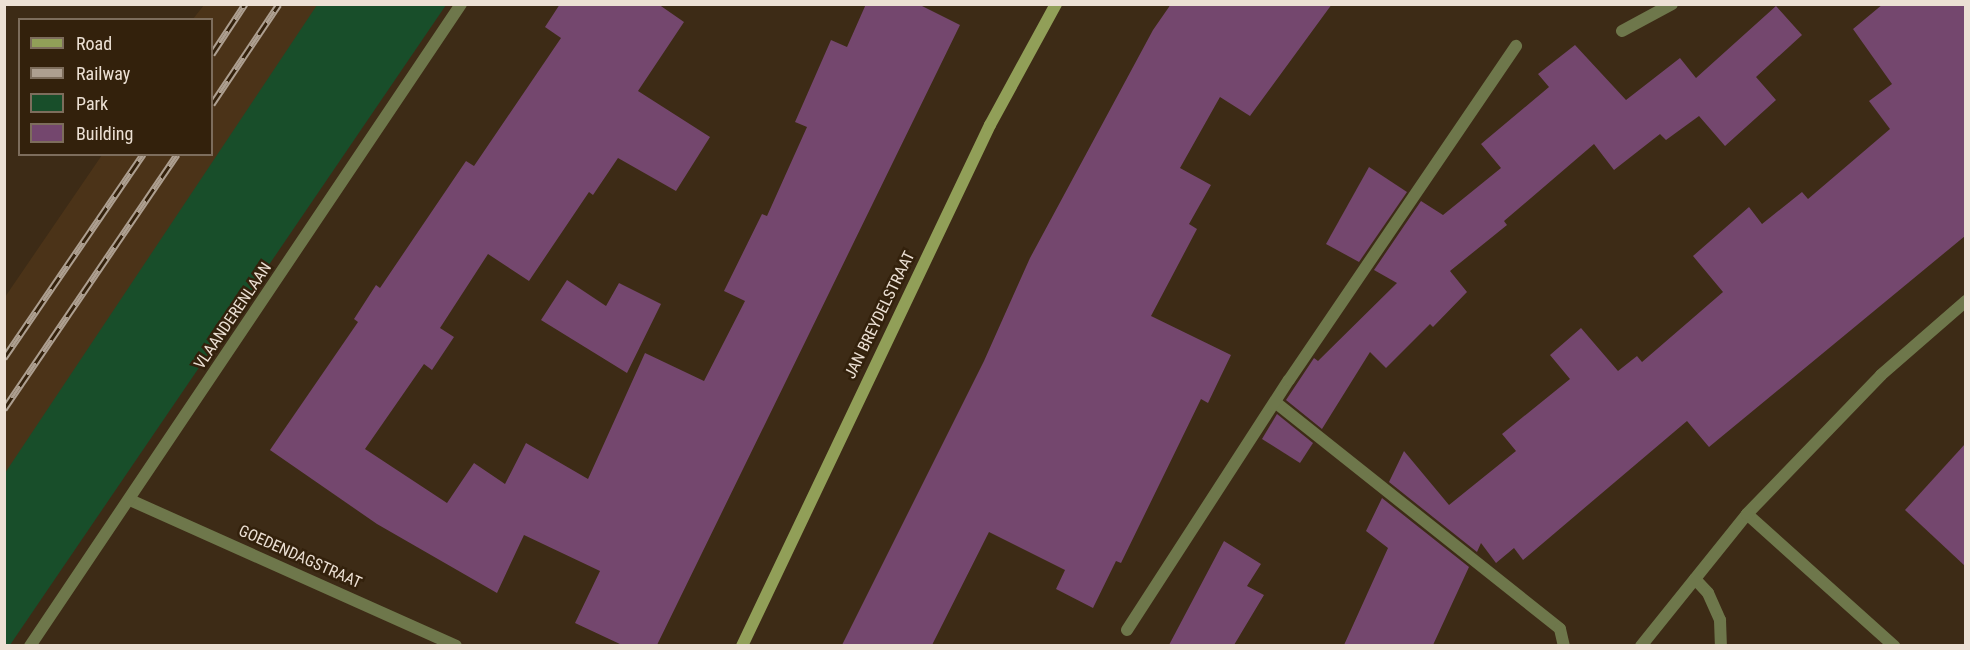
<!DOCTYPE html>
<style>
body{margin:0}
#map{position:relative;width:1970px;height:650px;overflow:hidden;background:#3d2b16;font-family:"Roboto Condensed",sans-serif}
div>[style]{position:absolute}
.built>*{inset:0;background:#4b3318}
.green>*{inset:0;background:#184e2a}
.building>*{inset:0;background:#74476e}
.lane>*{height:12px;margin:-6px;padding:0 6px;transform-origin:6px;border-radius:6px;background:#6e774b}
.street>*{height:12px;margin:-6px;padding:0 6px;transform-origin:6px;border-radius:6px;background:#6e774b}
.secondary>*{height:12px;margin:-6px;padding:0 6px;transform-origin:6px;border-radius:6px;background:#919f58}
.rail>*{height:7px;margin-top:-3.5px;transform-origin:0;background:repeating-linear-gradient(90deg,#33210c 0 14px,#ad9f90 0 28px);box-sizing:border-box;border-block:2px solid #ad9f90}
span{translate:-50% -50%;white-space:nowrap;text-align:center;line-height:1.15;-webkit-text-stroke:5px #33210c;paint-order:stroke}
.street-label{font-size:16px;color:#ece0d4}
.frame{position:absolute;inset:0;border:6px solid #ece0d4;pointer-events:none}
.legend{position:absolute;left:18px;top:18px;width:195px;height:138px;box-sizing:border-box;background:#33210c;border:2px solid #7d6d5c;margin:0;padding:8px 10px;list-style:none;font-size:18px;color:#ece0d4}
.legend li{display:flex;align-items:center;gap:12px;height:30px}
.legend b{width:30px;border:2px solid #7d6d5c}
</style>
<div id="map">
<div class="built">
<div style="clip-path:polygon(204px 5px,403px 5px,5px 596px,5px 297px,102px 155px,212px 154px,212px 20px,193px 19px)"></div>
</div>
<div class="green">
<div style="clip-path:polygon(317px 5px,446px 5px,10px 645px,5px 645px,5px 473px)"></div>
</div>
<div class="building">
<div style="clip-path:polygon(560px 4px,658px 4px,684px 22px,638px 91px,710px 137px,676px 191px,618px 158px,593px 195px,589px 192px,529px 281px,488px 254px,440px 328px,454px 337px,432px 370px,424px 364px,365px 449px,447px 503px,474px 463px,505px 484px,526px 443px,588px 479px,645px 353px,704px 381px,745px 301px,724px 291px,762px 214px,767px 216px,807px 127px,795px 122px,831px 40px,847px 47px,866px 4px,918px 4px,960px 25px,657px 645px,622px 645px,575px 623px,600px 571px,524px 535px,497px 593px,377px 524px,270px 450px,358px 322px,354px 319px,376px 285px,380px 288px,466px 161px,474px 166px,561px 38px,545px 27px)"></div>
<div style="clip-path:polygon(1171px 4px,1332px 4px,1250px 116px,1220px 97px,1180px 168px,1211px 185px,1189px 224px,1197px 229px,1151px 316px,1231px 355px,1208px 403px,1201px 399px,1121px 563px,1116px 561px,1093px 608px,1056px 589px,1065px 570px,989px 532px,932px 645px,842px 645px,984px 361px,1030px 258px,1153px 30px)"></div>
<div style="clip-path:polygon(1883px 4px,1965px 4px,1965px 236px,1709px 447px,1687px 421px,1523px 560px,1514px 548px,1496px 563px,1481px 543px,1477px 552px,1389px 482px,1404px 451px,1449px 505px,1516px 451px,1502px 434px,1570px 379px,1550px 355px,1581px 328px,1618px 371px,1637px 356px,1642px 362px,1723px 292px,1693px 256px,1749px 207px,1762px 224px,1802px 192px,1808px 199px,1890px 129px,1869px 101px,1892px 84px,1853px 29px)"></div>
<div style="clip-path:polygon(1776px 6px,1802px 35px,1756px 77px,1776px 100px,1725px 146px,1699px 116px,1666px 140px,1660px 134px,1614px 170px,1594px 144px,1504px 221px,1507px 225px,1450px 271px,1467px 292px,1433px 327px,1430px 324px,1386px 368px,1370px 352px,1322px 429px,1286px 400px,1314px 358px,1318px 361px,1397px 283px,1374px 270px,1421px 201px,1443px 215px,1501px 168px,1481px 144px,1549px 87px,1538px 74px,1575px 45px,1626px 100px,1680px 58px,1696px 78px)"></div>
<div style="clip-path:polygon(1369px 167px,1407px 192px,1359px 262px,1326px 244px)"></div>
<div style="clip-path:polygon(567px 280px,606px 306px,619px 283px,661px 304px,627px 373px,541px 320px)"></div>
<div style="clip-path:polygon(1277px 414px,1313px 443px,1300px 463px,1262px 439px)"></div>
<div style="clip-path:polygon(1965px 444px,1965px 566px,1905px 510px)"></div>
<div style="clip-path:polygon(1382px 498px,1469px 567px,1433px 645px,1344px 645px,1388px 548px,1366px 531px)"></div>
<div style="clip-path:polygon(1224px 541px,1261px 564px,1247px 586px,1264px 595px,1234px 645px,1169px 645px)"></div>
</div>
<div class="lane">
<div style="left:1622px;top:31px;width:57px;rotate:-28.4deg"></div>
<div style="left:1275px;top:402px;width:364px;rotate:38.5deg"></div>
<div style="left:1560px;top:629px;width:17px;rotate:77deg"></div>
<div style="left:1127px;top:630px;width:298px;rotate:-57.1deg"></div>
<div style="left:1289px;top:380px;width:404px;rotate:-55.8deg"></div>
</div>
<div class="street">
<div style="left:130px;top:500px;width:357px;rotate:24.1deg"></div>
<div style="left:1747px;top:514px;width:198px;rotate:41.9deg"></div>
<div style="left:1695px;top:579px;width:19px;rotate:47deg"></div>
<div style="left:1708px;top:593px;width:30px;rotate:66deg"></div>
<div style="left:1720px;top:620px;width:26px;rotate:88deg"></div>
<div style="left:30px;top:646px;width:773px;rotate:-56.12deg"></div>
<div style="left:1641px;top:646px;width:169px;rotate:-51.2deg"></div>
<div style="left:1747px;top:514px;width:193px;rotate:-46deg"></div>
<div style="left:1881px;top:375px;width:113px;rotate:-41deg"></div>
</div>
<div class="secondary">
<div style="left:742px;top:646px;width:577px;rotate:-64.55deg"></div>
<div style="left:990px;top:125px;width:138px;rotate:-61.4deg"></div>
</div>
<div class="rail">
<div style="left:212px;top:54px;width:60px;rotate:-56.6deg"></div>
<div style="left:212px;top:104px;width:120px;rotate:-56.2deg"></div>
<div style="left:4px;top:358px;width:247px;rotate:-55.7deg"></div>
<div style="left:4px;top:409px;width:308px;rotate:-55.8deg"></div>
</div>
<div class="street-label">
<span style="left:880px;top:315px;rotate:-64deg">JAN BREYDELSTRAAT</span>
<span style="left:233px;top:316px;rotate:-56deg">VLAANDERENLAAN</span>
<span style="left:300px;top:557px;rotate:24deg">GOEDENDAGSTRAAT</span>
</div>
<div class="frame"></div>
<ul class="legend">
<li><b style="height:8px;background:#919f58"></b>Road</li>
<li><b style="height:8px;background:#ad9f90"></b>Railway</li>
<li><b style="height:16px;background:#184e2a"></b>Park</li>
<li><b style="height:16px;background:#74476e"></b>Building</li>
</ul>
</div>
